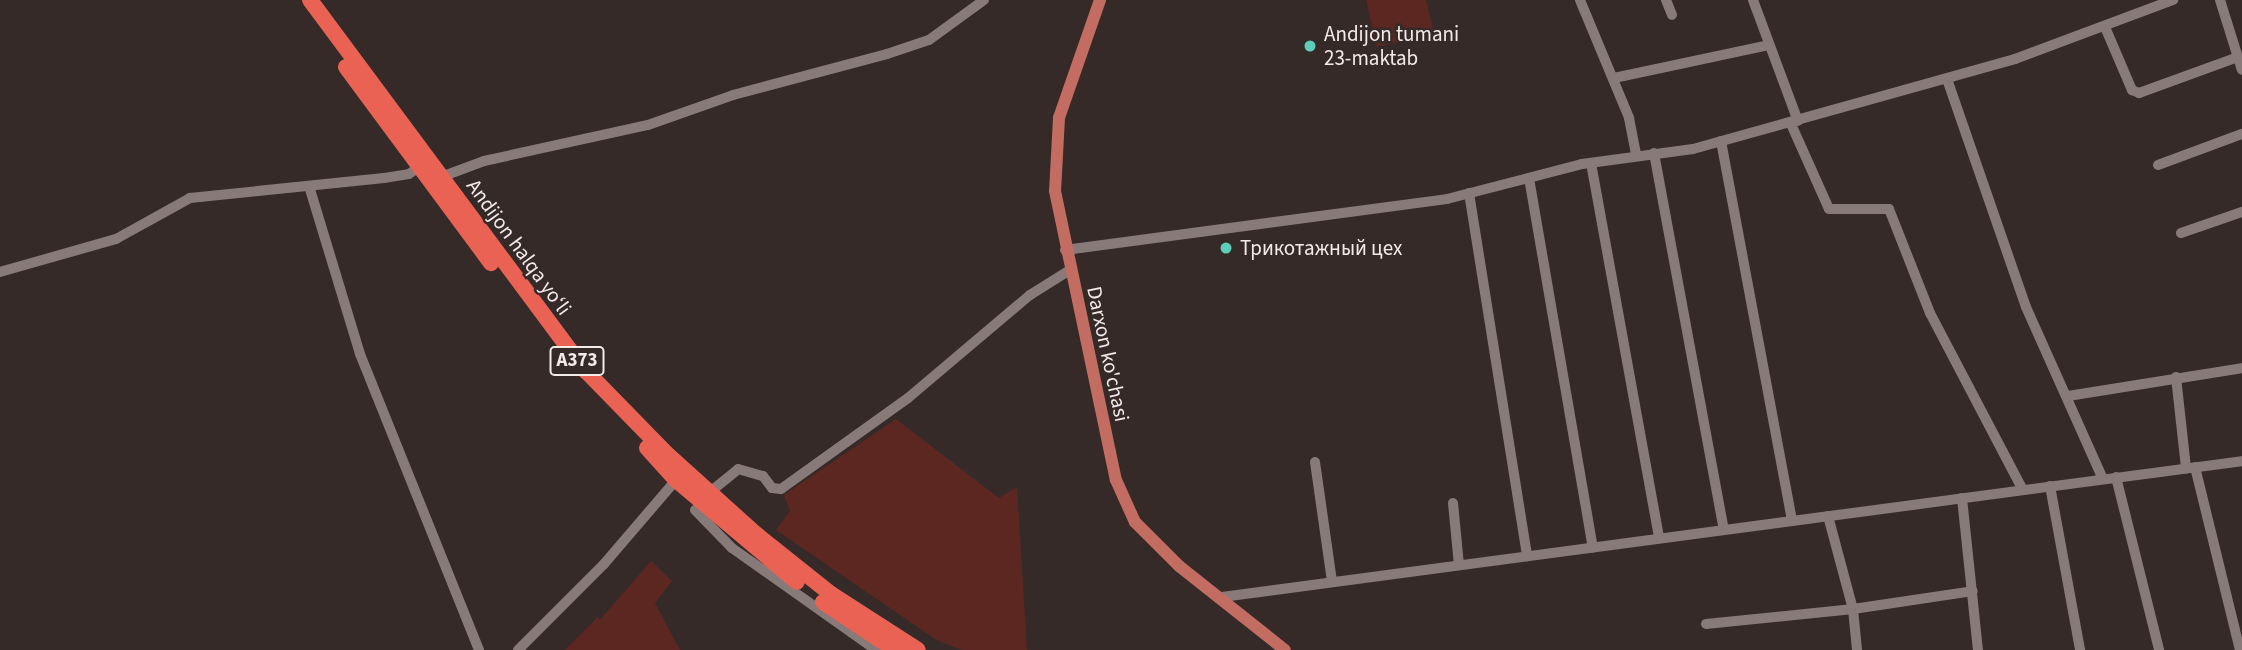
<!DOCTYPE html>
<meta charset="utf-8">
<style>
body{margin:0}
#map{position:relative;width:2242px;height:650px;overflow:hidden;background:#352a28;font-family:"Source Sans 3",sans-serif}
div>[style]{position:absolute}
.green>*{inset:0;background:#5c2721}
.minor>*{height:10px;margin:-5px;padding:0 5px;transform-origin:5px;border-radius:5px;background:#887a78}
.major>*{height:12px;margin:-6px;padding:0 6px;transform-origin:6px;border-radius:6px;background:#c36c62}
.highway>*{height:16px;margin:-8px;padding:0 8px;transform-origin:8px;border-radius:8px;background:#ea6253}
.dots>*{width:19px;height:19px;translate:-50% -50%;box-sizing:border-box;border:4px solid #352a28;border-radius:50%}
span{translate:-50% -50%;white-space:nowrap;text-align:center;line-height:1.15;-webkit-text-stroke:5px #352a28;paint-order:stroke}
.shield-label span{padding:2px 5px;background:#352a28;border:2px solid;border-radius:5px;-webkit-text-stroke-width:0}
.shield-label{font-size:19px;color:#f3ebe9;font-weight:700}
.poi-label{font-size:21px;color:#f3ebe9}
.left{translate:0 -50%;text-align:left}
.street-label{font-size:21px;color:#f3ebe9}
</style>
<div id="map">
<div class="green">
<div style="clip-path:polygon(1366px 0,1426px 0,1434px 33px,1377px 47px)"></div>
<div style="clip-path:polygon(896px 419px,999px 498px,1017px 487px,1027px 650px,961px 650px,935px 639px,776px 530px,790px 511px,784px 495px)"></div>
<div style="clip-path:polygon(651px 561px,672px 581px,655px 603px,680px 650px,565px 650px,598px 617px,600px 620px)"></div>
</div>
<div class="minor">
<div style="left:1580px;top:0;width:128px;rotate:67.4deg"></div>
<div style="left:1629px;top:118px;width:38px;rotate:79deg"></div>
<div style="left:1666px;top:0;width:16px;rotate:68deg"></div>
<div style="left:1753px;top:0;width:129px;rotate:69.6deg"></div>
<div style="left:2220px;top:0;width:73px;rotate:72.6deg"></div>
<div style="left:2105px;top:27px;width:69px;rotate:66.8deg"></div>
<div style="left:2132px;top:90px;width:8px;rotate:23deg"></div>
<div style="left:2139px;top:93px;width:105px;rotate:-20deg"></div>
<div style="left:1614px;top:78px;width:158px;rotate:-12deg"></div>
<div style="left:1947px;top:79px;width:241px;rotate:70.9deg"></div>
<div style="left:2026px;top:307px;width:188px;rotate:65.9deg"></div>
<div style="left:1791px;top:124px;width:93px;rotate:65.9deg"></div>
<div style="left:1829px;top:209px;width:60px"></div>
<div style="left:1889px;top:209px;width:112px;rotate:68.5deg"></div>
<div style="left:1930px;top:313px;width:200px;rotate:62.3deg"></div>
<div style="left:1721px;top:141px;width:386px;rotate:79.4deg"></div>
<div style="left:1654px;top:153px;width:383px;rotate:79.5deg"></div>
<div style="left:1591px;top:163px;width:381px;rotate:79.7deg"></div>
<div style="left:2158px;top:165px;width:90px;rotate:-20.3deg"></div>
<div style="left:441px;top:177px;width:46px;rotate:-20.4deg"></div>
<div style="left:484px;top:161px;width:168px;rotate:-12.4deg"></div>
<div style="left:648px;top:125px;width:90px;rotate:-19.4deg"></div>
<div style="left:733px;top:95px;width:159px;rotate:-14.9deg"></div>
<div style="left:887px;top:54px;width:44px;rotate:-18.4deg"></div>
<div style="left:929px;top:40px;width:68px;rotate:-36deg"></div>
<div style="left:1529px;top:178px;width:375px;rotate:80.2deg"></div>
<div style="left:309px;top:186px;width:176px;rotate:73.1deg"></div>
<div style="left:360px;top:354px;width:319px;rotate:68.1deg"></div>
<div style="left:1469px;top:193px;width:368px;rotate:80.9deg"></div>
<div style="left:2181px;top:233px;width:65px;rotate:-19deg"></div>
<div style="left:1065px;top:250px;width:385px;rotate:-7.6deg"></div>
<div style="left:1447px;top:199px;width:139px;rotate:-14.5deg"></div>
<div style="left:1582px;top:164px;width:112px;rotate:-7.7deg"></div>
<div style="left:1693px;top:149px;width:334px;rotate:-15.6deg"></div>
<div style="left:2015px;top:59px;width:169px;rotate:-20.5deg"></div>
<div style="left:0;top:272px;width:121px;rotate:-15.9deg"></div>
<div style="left:116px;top:239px;width:85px;rotate:-29deg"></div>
<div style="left:190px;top:198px;width:195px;rotate:-5.9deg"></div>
<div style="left:384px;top:178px;width:25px;rotate:-9deg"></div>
<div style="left:409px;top:174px;width:12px;rotate:-35deg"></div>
<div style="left:2176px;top:377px;width:92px;rotate:83.7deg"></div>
<div style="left:2068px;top:396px;width:176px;rotate:-9.1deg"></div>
<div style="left:1315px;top:462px;width:121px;rotate:81.9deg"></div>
<div style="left:2195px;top:467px;width:188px;rotate:76.2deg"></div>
<div style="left:2116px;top:477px;width:178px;rotate:76deg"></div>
<div style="left:2050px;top:486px;width:167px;rotate:79.6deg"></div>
<div style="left:710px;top:492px;width:36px;rotate:-39deg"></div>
<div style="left:738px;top:469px;width:26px;rotate:16deg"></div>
<div style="left:763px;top:476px;width:15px;rotate:53deg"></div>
<div style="left:772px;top:488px;width:9px;rotate:6deg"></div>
<div style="left:781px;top:489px;width:156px;rotate:-35.6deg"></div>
<div style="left:908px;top:398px;width:160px;rotate:-40.2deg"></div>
<div style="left:1030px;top:295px;width:47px;rotate:-32deg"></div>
<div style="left:1962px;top:498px;width:153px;rotate:84deg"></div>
<div style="left:1453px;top:503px;width:62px;rotate:84.5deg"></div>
<div style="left:695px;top:510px;width:53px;rotate:45.8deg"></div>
<div style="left:732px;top:548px;width:176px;rotate:35.3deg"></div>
<div style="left:1828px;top:516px;width:96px;rotate:75deg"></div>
<div style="left:1853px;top:609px;width:41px;rotate:84.4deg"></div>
<div style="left:1222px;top:597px;width:1029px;rotate:-7.59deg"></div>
<div style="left:1706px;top:624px;width:148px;rotate:-5.8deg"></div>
<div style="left:1853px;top:609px;width:121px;rotate:-8.5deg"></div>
<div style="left:518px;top:650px;width:122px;rotate:-45deg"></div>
<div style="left:604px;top:564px;width:111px;rotate:-49.4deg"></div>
</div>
<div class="major">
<div style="left:1100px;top:0;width:125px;rotate:109.2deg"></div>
<div style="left:1059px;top:118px;width:73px;rotate:93.1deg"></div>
<div style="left:1055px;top:191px;width:295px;rotate:78.1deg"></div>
<div style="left:1116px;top:480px;width:46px;rotate:65.7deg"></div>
<div style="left:1135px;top:522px;width:62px;rotate:45deg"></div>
<div style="left:1179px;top:566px;width:135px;rotate:38.4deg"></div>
</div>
<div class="highway">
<div style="left:310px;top:0;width:462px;rotate:53.4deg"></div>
<div style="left:586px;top:371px;width:117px;rotate:45.7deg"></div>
<div style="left:668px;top:455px;width:120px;rotate:42deg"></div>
<div style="left:757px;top:535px;width:95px;rotate:38.6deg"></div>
<div style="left:831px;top:594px;width:103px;rotate:32.8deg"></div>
<div style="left:346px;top:67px;width:244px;rotate:53.5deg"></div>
<div style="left:647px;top:448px;width:43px;rotate:47.8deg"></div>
<div style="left:676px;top:480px;width:158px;rotate:40.1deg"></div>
<div style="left:823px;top:602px;width:87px;rotate:33.7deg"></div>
</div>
<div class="dots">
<div style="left:1310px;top:46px;background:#5eceb8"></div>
<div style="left:1226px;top:248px;background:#5eceb8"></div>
</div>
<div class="shield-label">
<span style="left:577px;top:361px">A373</span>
</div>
<div class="poi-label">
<span class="left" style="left:1324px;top:46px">Andijon tumani<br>23-maktab</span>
<span class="left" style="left:1240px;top:248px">Трикотажный цех</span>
</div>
<div class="street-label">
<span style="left:519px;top:247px;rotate:54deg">Andijon halqa yo‘li</span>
<span style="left:1108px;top:354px;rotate:78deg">Darxon ko'chasi</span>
</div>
</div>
